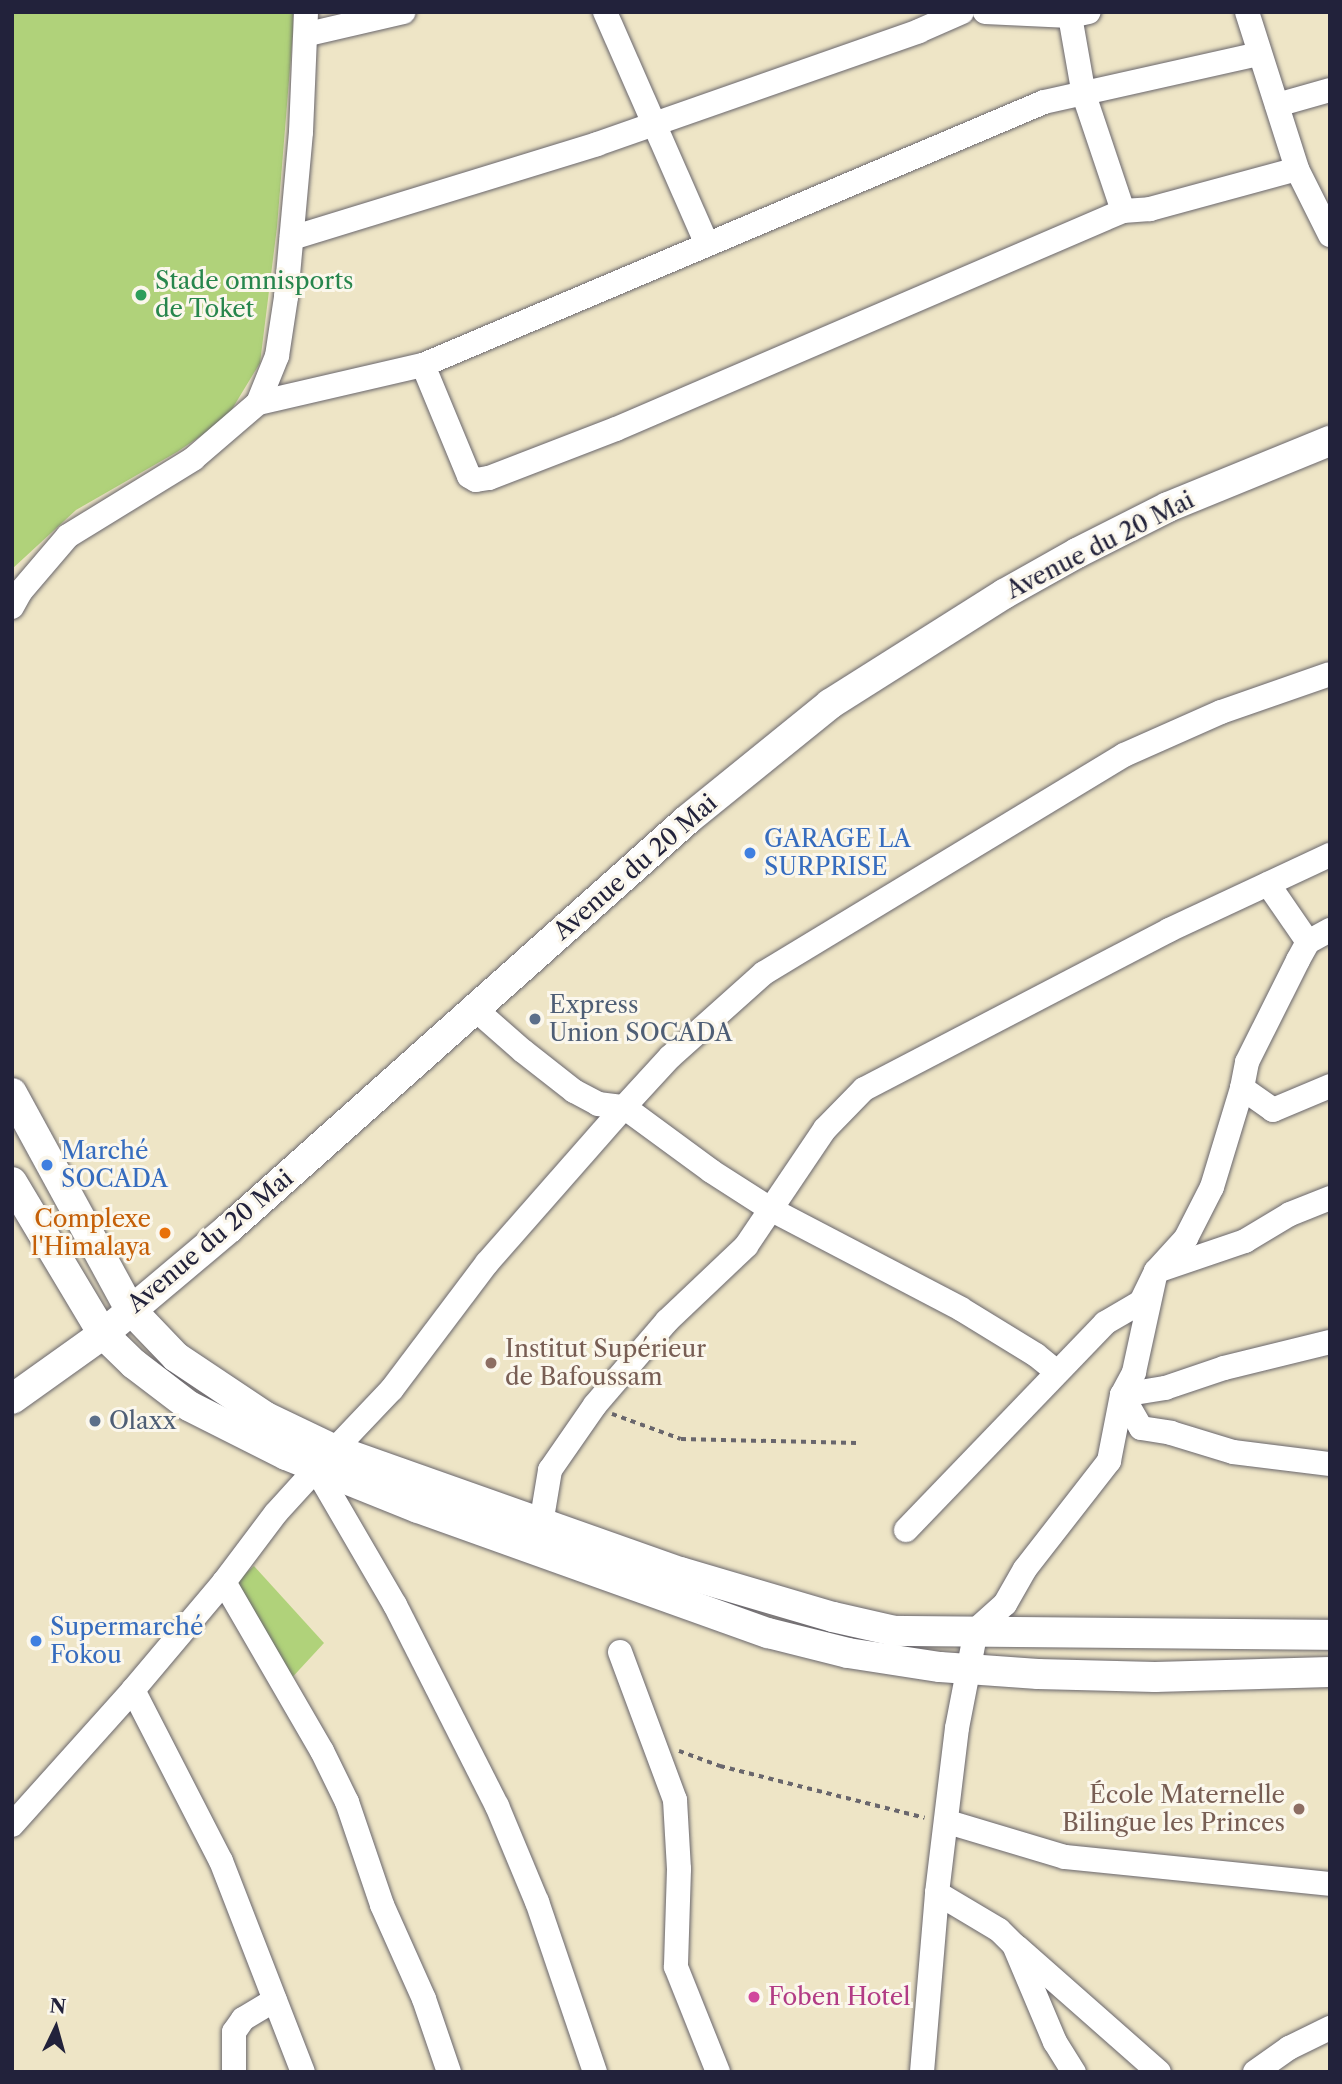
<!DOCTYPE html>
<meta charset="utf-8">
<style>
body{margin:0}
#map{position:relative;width:1342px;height:2084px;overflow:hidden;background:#eee5c6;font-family:"Libre Caslon Text",serif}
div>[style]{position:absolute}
.green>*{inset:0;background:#b0d27a}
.path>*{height:3.5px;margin-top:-1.75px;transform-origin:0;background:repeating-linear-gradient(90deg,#69666c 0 5px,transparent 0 10px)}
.roads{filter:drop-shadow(0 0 2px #69666c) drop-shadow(0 0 2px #69666c)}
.minor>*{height:24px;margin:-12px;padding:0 12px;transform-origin:12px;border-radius:12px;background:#fff}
.major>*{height:30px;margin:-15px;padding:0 15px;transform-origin:15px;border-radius:15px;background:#fff}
.dots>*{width:19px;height:19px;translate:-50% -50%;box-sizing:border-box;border:4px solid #fbf7ec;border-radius:50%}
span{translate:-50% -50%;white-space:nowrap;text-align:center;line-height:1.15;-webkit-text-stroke:6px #fbf7ec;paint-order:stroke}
.leisure-label{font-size:24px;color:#27864d}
.left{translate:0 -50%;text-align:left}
.street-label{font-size:24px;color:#22223b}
.shop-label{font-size:24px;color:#366cbe}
.service-label{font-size:24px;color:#4e5e75}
.food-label{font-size:24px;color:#c56008}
.right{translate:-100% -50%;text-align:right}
.education-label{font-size:24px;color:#785e54}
.hotel-label{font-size:24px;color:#b23c85}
.frame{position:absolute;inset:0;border:14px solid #22223b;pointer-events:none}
.north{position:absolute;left:21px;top:1993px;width:70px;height:70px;-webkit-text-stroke:5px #fbf7ec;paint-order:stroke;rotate:5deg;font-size:19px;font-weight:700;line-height:28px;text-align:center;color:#22223b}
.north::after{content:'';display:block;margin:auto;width:24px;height:32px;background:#22223b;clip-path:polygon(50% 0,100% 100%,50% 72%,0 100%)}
</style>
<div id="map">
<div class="green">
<div style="clip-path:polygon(12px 12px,293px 12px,293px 31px,277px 227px,260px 363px,226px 419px,177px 452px,76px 510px,12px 569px)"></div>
<div style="clip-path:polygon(254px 1566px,324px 1643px,287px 1683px,231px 1586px)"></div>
</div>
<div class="path">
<div style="left:612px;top:1414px;width:73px;rotate:19.9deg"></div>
<div style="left:681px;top:1439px;width:176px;rotate:1.3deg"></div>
<div style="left:679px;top:1751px;width:44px;rotate:20.1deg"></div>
<div style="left:720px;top:1766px;width:211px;rotate:14.2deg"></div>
</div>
<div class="roads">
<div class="minor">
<div style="left:605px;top:12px;width:253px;rotate:66.3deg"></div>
<div style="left:985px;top:12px;width:85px;rotate:2.7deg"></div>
<div style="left:1070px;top:16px;width:19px;rotate:-12deg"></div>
<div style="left:1247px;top:12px;width:165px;rotate:72.3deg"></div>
<div style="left:1297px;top:169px;width:74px;rotate:63.4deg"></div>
<div style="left:1070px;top:16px;width:80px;rotate:80deg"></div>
<div style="left:1084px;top:95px;width:122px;rotate:71.4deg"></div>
<div style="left:308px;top:34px;width:98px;rotate:-13deg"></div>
<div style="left:1277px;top:105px;width:55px;rotate:-15.8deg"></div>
<div style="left:292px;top:238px;width:319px;rotate:-17.1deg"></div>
<div style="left:597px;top:144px;width:341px;rotate:-19.3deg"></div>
<div style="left:919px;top:31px;width:47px;rotate:-23.8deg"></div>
<div style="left:423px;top:365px;width:120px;rotate:67.5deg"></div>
<div style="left:469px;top:476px;width:8px;rotate:30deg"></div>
<div style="left:476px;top:480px;width:13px;rotate:-9deg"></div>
<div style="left:489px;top:478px;width:136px;rotate:-21.1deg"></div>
<div style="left:616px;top:429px;width:552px;rotate:-23.27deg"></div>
<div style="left:1123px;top:211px;width:27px;rotate:-4deg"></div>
<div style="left:1150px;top:209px;width:152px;rotate:-15.2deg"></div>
<div style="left:258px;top:403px;width:169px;rotate:-13deg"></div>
<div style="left:423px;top:365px;width:674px;rotate:-22.95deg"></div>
<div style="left:1044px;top:102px;width:220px;rotate:-12.6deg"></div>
<div style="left:12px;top:607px;width:18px;rotate:-61deg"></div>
<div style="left:21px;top:591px;width:72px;rotate:-49.5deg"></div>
<div style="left:68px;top:536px;width:147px;rotate:-31.6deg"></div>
<div style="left:193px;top:459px;width:86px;rotate:-40.7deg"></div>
<div style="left:258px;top:403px;width:51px;rotate:-68deg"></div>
<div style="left:277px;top:356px;width:60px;rotate:-81.3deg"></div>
<div style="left:286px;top:297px;width:166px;rotate:-84.8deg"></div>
<div style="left:301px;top:132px;width:120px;rotate:-87.6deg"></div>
<div style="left:1268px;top:884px;width:70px;rotate:55.4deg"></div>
<div style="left:475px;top:1009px;width:64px;rotate:41.2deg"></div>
<div style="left:523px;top:1051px;width:65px;rotate:38.1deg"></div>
<div style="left:574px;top:1091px;width:27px;rotate:28deg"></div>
<div style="left:598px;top:1104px;width:26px;rotate:7deg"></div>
<div style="left:624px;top:1107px;width:108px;rotate:36.3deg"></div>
<div style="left:711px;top:1171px;width:72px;rotate:32.6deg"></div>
<div style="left:772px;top:1210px;width:213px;rotate:27.6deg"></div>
<div style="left:961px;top:1309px;width:88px;rotate:31.5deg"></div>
<div style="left:1036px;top:1355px;width:27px;rotate:39deg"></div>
<div style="left:1242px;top:1088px;width:26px;rotate:-79deg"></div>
<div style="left:1247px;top:1062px;width:114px;rotate:-63.4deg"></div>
<div style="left:1298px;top:960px;width:21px;rotate:-61deg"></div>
<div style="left:1308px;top:942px;width:25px;rotate:-29deg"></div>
<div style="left:1160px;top:1270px;width:90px;rotate:-18.8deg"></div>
<div style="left:1245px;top:1241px;width:52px;rotate:-31deg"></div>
<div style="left:1290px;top:1214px;width:43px;rotate:-21.8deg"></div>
<div style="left:1122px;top:1395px;width:38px;rotate:60deg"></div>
<div style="left:1141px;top:1428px;width:30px;rotate:9deg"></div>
<div style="left:1171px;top:1433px;width:65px;rotate:17deg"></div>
<div style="left:1233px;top:1452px;width:98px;rotate:7.1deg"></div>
<div style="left:1122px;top:1395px;width:44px;rotate:-9.2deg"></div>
<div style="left:1165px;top:1388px;width:62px;rotate:-18.7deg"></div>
<div style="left:1224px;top:1368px;width:109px;rotate:-13.8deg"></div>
<div style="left:541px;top:1524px;width:55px;rotate:-80.5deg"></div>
<div style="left:550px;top:1470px;width:79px;rotate:-55.3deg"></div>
<div style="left:595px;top:1405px;width:111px;rotate:-49.4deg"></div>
<div style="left:667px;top:1321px;width:109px;rotate:-43.5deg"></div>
<div style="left:746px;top:1246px;width:141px;rotate:-56deg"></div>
<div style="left:825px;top:1129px;width:56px;rotate:-45.7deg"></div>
<div style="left:864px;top:1089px;width:344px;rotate:-27.5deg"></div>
<div style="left:1169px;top:930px;width:178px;rotate:-25deg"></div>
<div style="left:906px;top:1530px;width:287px;rotate:-46.1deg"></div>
<div style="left:1105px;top:1323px;width:42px;rotate:-30.3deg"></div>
<div style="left:1141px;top:1302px;width:34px;rotate:-64deg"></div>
<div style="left:1156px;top:1271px;width:45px;rotate:-47.7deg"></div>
<div style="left:1186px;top:1238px;width:57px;rotate:-63deg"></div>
<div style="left:1212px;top:1187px;width:103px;rotate:-73.1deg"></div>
<div style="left:1242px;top:1088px;width:38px;rotate:35deg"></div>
<div style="left:1273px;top:1110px;width:62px;rotate:-22.8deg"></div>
<div style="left:224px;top:1582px;width:195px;rotate:59.9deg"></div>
<div style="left:322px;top:1751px;width:57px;rotate:63.9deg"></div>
<div style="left:347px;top:1802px;width:109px;rotate:71.2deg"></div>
<div style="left:382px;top:1905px;width:103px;rotate:65.9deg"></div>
<div style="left:424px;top:1999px;width:77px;rotate:71.1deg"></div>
<div style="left:620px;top:1652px;width:158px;rotate:69.6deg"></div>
<div style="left:675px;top:1800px;width:69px;rotate:86.7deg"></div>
<div style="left:679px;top:1869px;width:98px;rotate:91.8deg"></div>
<div style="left:676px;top:1967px;width:113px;rotate:68.2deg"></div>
<div style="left:133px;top:1690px;width:192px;rotate:62.8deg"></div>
<div style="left:221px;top:1861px;width:226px;rotate:68.8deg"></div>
<div style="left:948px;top:1822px;width:122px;rotate:16.7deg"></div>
<div style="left:1065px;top:1857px;width:266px;rotate:5.8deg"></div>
<div style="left:12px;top:1825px;width:181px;rotate:-48.1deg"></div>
<div style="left:133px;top:1690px;width:141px;rotate:-49.9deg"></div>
<div style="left:224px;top:1582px;width:86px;rotate:-53deg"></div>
<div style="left:276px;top:1513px;width:59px;rotate:-47.7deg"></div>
<div style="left:937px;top:1893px;width:72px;rotate:30.8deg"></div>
<div style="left:999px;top:1930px;width:21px;rotate:45deg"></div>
<div style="left:1014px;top:1945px;width:105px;rotate:67.1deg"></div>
<div style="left:1055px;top:2042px;width:36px;rotate:58deg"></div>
<div style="left:1017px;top:1947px;width:189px;rotate:41.4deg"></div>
<div style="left:234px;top:2072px;width:40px;rotate:-90deg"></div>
<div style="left:234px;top:2032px;width:16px;rotate:-55deg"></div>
<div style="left:243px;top:2019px;width:37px;rotate:-31deg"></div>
<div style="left:595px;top:2072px;width:180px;rotate:-108.8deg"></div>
<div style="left:537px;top:1902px;width:104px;rotate:-112.6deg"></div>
<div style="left:497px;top:1806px;width:225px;rotate:-116.9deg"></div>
<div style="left:395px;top:1605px;width:157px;rotate:-120.2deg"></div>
<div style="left:316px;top:1469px;width:110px;rotate:-46.5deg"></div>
<div style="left:392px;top:1389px;width:158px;rotate:-53deg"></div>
<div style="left:487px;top:1263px;width:208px;rotate:-48.7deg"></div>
<div style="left:624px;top:1107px;width:68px;rotate:-47.4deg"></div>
<div style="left:670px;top:1057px;width:126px;rotate:-41.8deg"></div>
<div style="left:764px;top:973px;width:421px;rotate:-31.2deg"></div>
<div style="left:1124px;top:755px;width:106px;rotate:-23.9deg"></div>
<div style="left:1221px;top:712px;width:115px;rotate:-19.2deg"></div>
<div style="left:922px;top:2072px;width:180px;rotate:-85.2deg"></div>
<div style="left:937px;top:1893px;width:166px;rotate:-83.1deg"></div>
<div style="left:957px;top:1728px;width:100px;rotate:-79deg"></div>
<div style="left:976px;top:1630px;width:39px;rotate:-42deg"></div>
<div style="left:1005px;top:1604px;width:40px;rotate:-60.3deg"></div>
<div style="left:1025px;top:1569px;width:137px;rotate:-52.1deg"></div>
<div style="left:1109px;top:1461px;width:67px;rotate:-78.9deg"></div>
<div style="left:1122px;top:1395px;width:26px;rotate:-62deg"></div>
<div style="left:1134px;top:1372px;width:103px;rotate:-77.7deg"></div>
<div style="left:1255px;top:2072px;width:42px;rotate:-35.2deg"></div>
<div style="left:1289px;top:2048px;width:46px;rotate:-26deg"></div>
</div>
<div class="major">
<div style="left:12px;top:1093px;width:246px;rotate:61.4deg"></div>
<div style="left:130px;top:1309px;width:66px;rotate:46.2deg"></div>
<div style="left:176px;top:1357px;width:108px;rotate:33.7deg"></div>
<div style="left:266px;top:1417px;width:76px;rotate:25.6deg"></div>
<div style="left:335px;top:1450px;width:366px;rotate:19.5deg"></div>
<div style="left:680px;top:1572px;width:159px;rotate:16.4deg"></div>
<div style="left:833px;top:1617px;width:64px;rotate:12.7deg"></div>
<div style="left:895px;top:1631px;width:435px;rotate:0.5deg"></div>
<div style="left:12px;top:1182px;width:177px;rotate:59.1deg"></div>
<div style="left:103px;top:1334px;width:43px;rotate:44.1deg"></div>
<div style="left:134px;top:1364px;width:69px;rotate:37.4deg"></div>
<div style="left:189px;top:1406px;width:109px;rotate:26.8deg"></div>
<div style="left:286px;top:1455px;width:142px;rotate:21.9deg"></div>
<div style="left:418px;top:1508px;width:372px;rotate:19.7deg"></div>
<div style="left:768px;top:1633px;width:82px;rotate:14deg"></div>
<div style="left:848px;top:1653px;width:93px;rotate:8.7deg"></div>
<div style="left:940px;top:1667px;width:98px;rotate:4.1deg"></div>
<div style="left:1038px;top:1674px;width:117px;rotate:1.5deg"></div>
<div style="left:1155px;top:1677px;width:175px;rotate:-1.6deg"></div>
<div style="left:12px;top:1399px;width:112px;rotate:-35.5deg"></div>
<div style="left:103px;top:1334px;width:163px;rotate:-40deg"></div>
<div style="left:228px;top:1229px;width:615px;rotate:-41.7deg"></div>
<div style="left:687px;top:820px;width:184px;rotate:-39deg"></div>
<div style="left:830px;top:704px;width:206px;rotate:-32.3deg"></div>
<div style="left:1004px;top:594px;width:84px;rotate:-29.3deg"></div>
<div style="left:1077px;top:553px;width:102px;rotate:-26.8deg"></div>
<div style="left:1168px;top:507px;width:175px;rotate:-22.2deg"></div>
</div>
</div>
<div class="dots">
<div style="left:141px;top:295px;background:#2e9e5b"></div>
<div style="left:750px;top:853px;background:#3f7fe0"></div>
<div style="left:535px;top:1019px;background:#5c6f8a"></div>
<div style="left:47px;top:1165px;background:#3f7fe0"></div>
<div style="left:165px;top:1233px;background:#e8710a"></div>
<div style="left:491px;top:1363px;background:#8d6e63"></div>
<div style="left:95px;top:1421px;background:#5c6f8a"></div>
<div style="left:36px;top:1641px;background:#3f7fe0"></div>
<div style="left:1299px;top:1809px;background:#8d6e63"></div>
<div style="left:754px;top:1997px;background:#d1479c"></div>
</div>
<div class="leisure-label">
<span class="left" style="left:155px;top:295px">Stade omnisports<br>de Toket</span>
</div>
<div class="street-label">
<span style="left:1100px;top:545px;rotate:-27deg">Avenue du 20 Mai</span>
<span style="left:635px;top:867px;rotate:-41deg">Avenue du 20 Mai</span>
<span style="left:210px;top:1241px;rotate:-40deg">Avenue du 20 Mai</span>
</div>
<div class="shop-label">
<span class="left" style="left:764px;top:853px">GARAGE LA<br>SURPRISE</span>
<span class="left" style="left:61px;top:1165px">Marché<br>SOCADA</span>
<span class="left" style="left:50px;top:1641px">Supermarché<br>Fokou</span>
</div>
<div class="service-label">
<span class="left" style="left:549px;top:1019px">Express<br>Union SOCADA</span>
<span class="left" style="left:109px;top:1421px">Olaxx</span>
</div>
<div class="food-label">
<span class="right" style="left:151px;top:1233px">Complexe<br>l'Himalaya</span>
</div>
<div class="education-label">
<span class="left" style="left:505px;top:1363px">Institut Supérieur<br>de Bafoussam</span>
<span class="right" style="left:1285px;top:1809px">École Maternelle<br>Bilingue les Princes</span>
</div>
<div class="hotel-label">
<span class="left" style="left:768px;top:1997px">Foben Hotel</span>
</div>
<div class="frame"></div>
<div class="north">N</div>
</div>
